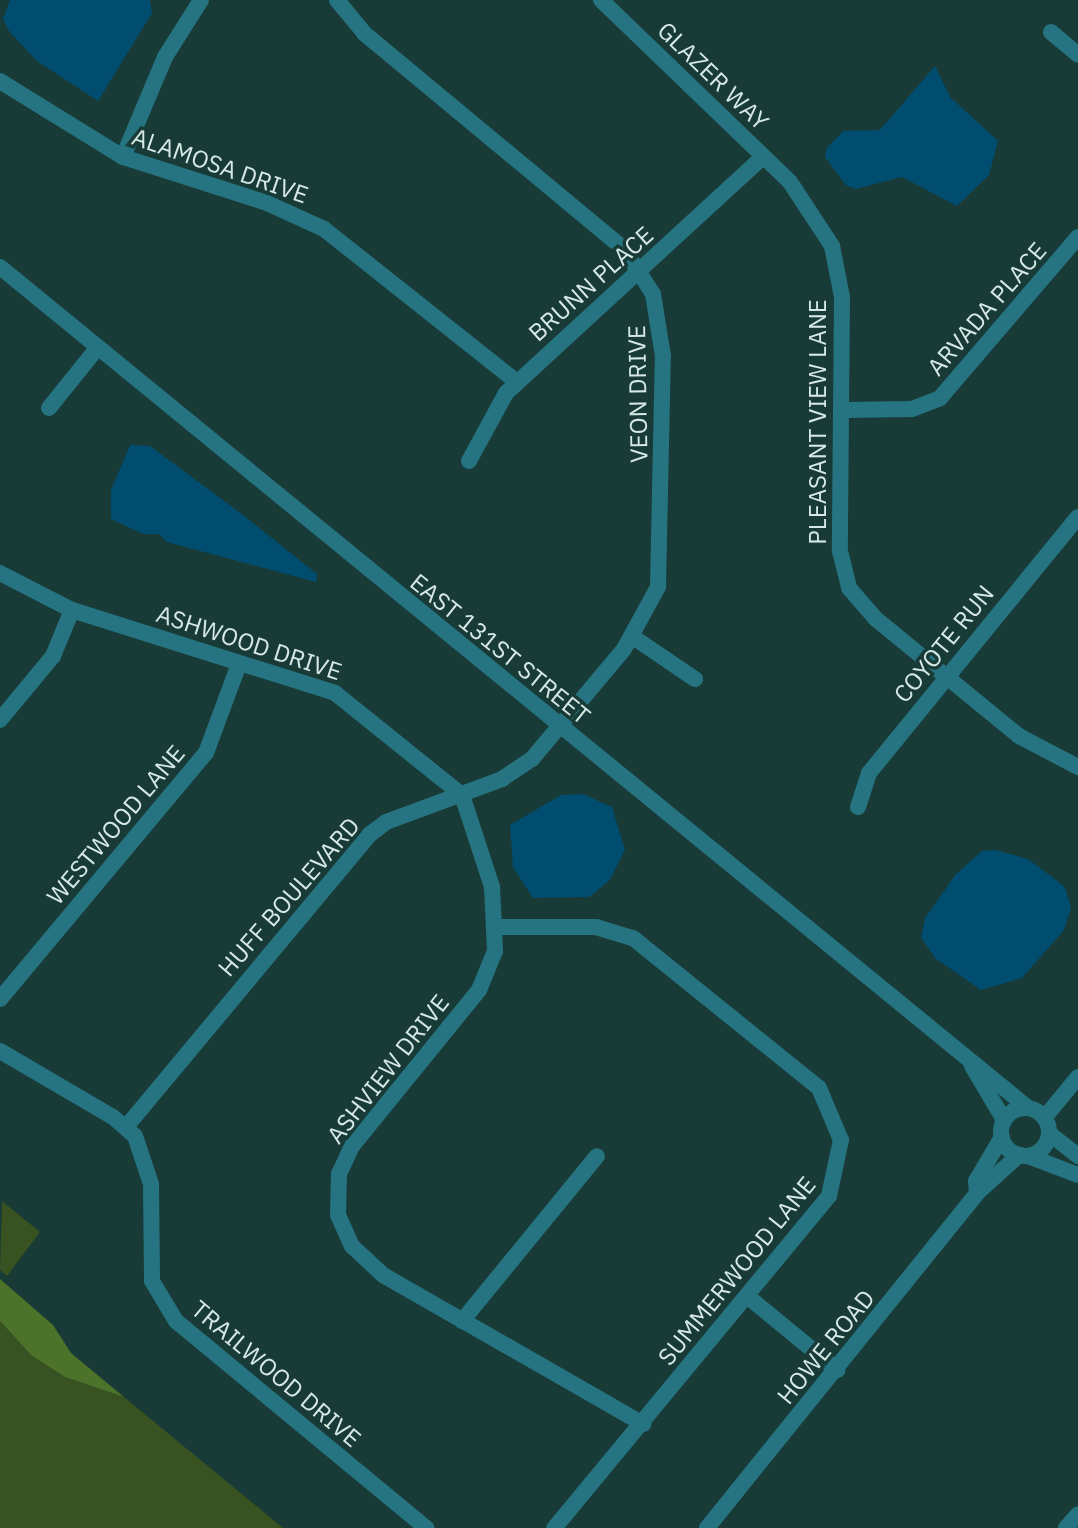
<!DOCTYPE html>
<style>
body{margin:0}
#map{position:relative;width:1078px;height:1528px;overflow:hidden;background:#183b37;font-family:"IBM Plex Sans",sans-serif}
div>[style]{position:absolute}
.green>*{inset:0;background:#395221}
.forest>*{inset:0;background:#4d7229}
.water>*{inset:0;background:#004d70}
.minor>*{height:16px;margin:-8px;padding:0 8px;transform-origin:8px;border-radius:8px;background:#267481}
.minor>.ring{margin:-8px;padding:0;box-sizing:content-box;background:none;border:16px solid #267481;border-radius:50%}
span{translate:-50% -50%;white-space:nowrap;text-align:center;line-height:1.15;-webkit-text-stroke:7px #183b37;paint-order:stroke}
.street-label{font-size:24px;color:#d6e9e6}
</style>
<div id="map">
<div class="green">
<div style="clip-path:polygon(2px 1201px,40px 1232px,7px 1276px,0 1270px)"></div>
<div style="clip-path:polygon(0 1321px,32px 1356px,65px 1377px,124px 1397px,283px 1528px,0 1528px)"></div>
</div>
<div class="forest">
<div style="clip-path:polygon(0 1279px,53px 1325px,71px 1353px,124px 1397px,65px 1377px,32px 1356px,0 1321px)"></div>
</div>
<div class="water">
<div style="clip-path:polygon(10px 0,150px 0,152px 13px,98px 101px,37px 61px,9px 31px,3px 19px)"></div>
<div style="clip-path:polygon(935px 66px,950px 97px,998px 141px,989px 175px,957px 206px,902px 177px,856px 189px,846px 185px,825px 157px,826px 149px,843px 131px,880px 130px)"></div>
<div style="clip-path:polygon(130px 445px,150px 446px,243px 515px,317px 574px,316px 582px,167px 542px,159px 534px,143px 534px,111px 519px,111px 490px)"></div>
<div style="clip-path:polygon(583px 794px,612px 807px,625px 850px,609px 881px,589px 897px,533px 898px,513px 867px,510px 825px,561px 795px)"></div>
<div style="clip-path:polygon(995px 850px,1028px 859px,1052px 877px,1065px 887px,1071px 908px,1064px 930px,1022px 978px,981px 990px,935px 958px,921px 937px,925px 918px,956px 874px,982px 851px)"></div>
</div>
<div class="minor">
<div style="left:601px;top:0;width:262px;rotate:43.9deg"></div>
<div style="left:790px;top:182px;width:77px;rotate:56.7deg"></div>
<div style="left:832px;top:246px;width:52px;rotate:78.9deg"></div>
<div style="left:842px;top:297px;width:254px;rotate:90.5deg"></div>
<div style="left:840px;top:551px;width:38px;rotate:76deg"></div>
<div style="left:849px;top:588px;width:41px;rotate:48.9deg"></div>
<div style="left:876px;top:619px;width:185px;rotate:39.3deg"></div>
<div style="left:1019px;top:736px;width:67px;rotate:27.7deg"></div>
<div style="left:1051px;top:32px;width:35px;rotate:40deg"></div>
<div style="left:0;top:81px;width:145px;rotate:31.7deg"></div>
<div style="left:123px;top:157px;width:151px;rotate:17.7deg"></div>
<div style="left:267px;top:203px;width:63px;rotate:24.5deg"></div>
<div style="left:324px;top:229px;width:246px;rotate:38.4deg"></div>
<div style="left:123px;top:157px;width:108px;rotate:-67.2deg"></div>
<div style="left:165px;top:57px;width:67px;rotate:-57.7deg"></div>
<div style="left:0;top:267px;width:1327px;rotate:39.28deg"></div>
<div style="left:49px;top:408px;width:78px;rotate:-51.2deg"></div>
<div style="left:843px;top:410px;width:69px;rotate:-0.8deg"></div>
<div style="left:912px;top:409px;width:30px;rotate:-21deg"></div>
<div style="left:940px;top:398px;width:212px;rotate:-49.4deg"></div>
<div style="left:469px;top:461px;width:77px;rotate:-61.4deg"></div>
<div style="left:506px;top:393px;width:349px;rotate:-42.6deg"></div>
<div style="left:0;top:573px;width:81px;rotate:27.2deg"></div>
<div style="left:72px;top:610px;width:276px;rotate:17.5deg"></div>
<div style="left:335px;top:693px;width:163px;rotate:38.8deg"></div>
<div style="left:462px;top:795px;width:97px;rotate:71.9deg"></div>
<div style="left:492px;top:887px;width:64px;rotate:87.3deg"></div>
<div style="left:495px;top:951px;width:42px;rotate:112.3deg"></div>
<div style="left:479px;top:990px;width:201px;rotate:129.1deg"></div>
<div style="left:352px;top:1146px;width:31px;rotate:115deg"></div>
<div style="left:339px;top:1174px;width:41px;rotate:91.4deg"></div>
<div style="left:338px;top:1215px;width:34px;rotate:66deg"></div>
<div style="left:352px;top:1246px;width:42px;rotate:43.1deg"></div>
<div style="left:383px;top:1275px;width:300px;rotate:29.8deg"></div>
<div style="left:633px;top:637px;width:75px;rotate:34.1deg"></div>
<div style="left:0;top:720px;width:83px;rotate:-50.4deg"></div>
<div style="left:53px;top:656px;width:50px;rotate:-67.6deg"></div>
<div style="left:858px;top:807px;width:36px;rotate:-72deg"></div>
<div style="left:869px;top:773px;width:330px;rotate:-50.8deg"></div>
<div style="left:496px;top:927px;width:100px"></div>
<div style="left:596px;top:927px;width:39px;rotate:17deg"></div>
<div style="left:633px;top:938px;width:239px;rotate:38.9deg"></div>
<div style="left:819px;top:1088px;width:56px;rotate:67.1deg"></div>
<div style="left:841px;top:1140px;width:57px;rotate:102.1deg"></div>
<div style="left:829px;top:1196px;width:431px;rotate:129.6deg"></div>
<div style="left:0;top:999px;width:321px;rotate:-50.1deg"></div>
<div style="left:206px;top:753px;width:95px;rotate:-69.7deg"></div>
<div style="left:0;top:1051px;width:131px;rotate:30.3deg"></div>
<div style="left:113px;top:1117px;width:29px;rotate:41deg"></div>
<div style="left:135px;top:1136px;width:51px;rotate:71.6deg"></div>
<div style="left:151px;top:1184px;width:97px;rotate:89.4deg"></div>
<div style="left:152px;top:1281px;width:47px;rotate:59deg"></div>
<div style="left:176px;top:1321px;width:325px;rotate:39.6deg"></div>
<div style="left:972px;top:1066px;width:63px;rotate:59.3deg"></div>
<div class="ring" style="left:1001px;top:1108px;width:32px;height:32px"></div>
<div style="left:1045px;top:1117px;width:52px;rotate:-50.5deg"></div>
<div style="left:126px;top:1127px;width:380px;rotate:-50.2deg"></div>
<div style="left:369px;top:835px;width:21px;rotate:-37deg"></div>
<div style="left:386px;top:822px;width:124px;rotate:-20.3deg"></div>
<div style="left:502px;top:779px;width:36px;rotate:-34deg"></div>
<div style="left:532px;top:759px;width:143px;rotate:-50.1deg"></div>
<div style="left:624px;top:649px;width:71px;rotate:-61.3deg"></div>
<div style="left:658px;top:587px;width:231px;rotate:-88.8deg"></div>
<div style="left:663px;top:356px;width:63px;rotate:-99.2deg"></div>
<div style="left:653px;top:294px;width:54px;rotate:-122.8deg"></div>
<div style="left:624px;top:249px;width:337px;rotate:-140.3deg"></div>
<div style="left:365px;top:34px;width:44px;rotate:-129.5deg"></div>
<div style="left:1050px;top:1134px;width:36px;rotate:38deg"></div>
<div style="left:1028px;top:1156px;width:53px;rotate:20.8deg"></div>
<div style="left:977px;top:1193px;width:12px;rotate:-95deg"></div>
<div style="left:976px;top:1181px;width:51px;rotate:-59.4deg"></div>
<div style="left:747px;top:1296px;width:117px;rotate:39.4deg"></div>
<div style="left:462px;top:1321px;width:213px;rotate:-50.7deg"></div>
<div style="left:707px;top:1528px;width:430px;rotate:-51.1deg"></div>
<div style="left:977px;top:1193px;width:57px;rotate:-42.1deg"></div>
<div style="left:1066px;top:1528px;width:18px;rotate:-49deg"></div>
</div>
<div class="street-label">
<span style="left:713px;top:76px;rotate:44deg">GLAZER WAY</span>
<span style="left:220px;top:166px;rotate:19deg">ALAMOSA DRIVE</span>
<span style="left:591px;top:284px;rotate:-42deg">BRUNN PLACE</span>
<span style="left:987px;top:309px;rotate:-49deg">ARVADA PLACE</span>
<span style="left:638px;top:394px;rotate:-91deg">VEON DRIVE</span>
<span style="left:818px;top:422px;rotate:-90deg">PLEASANT VIEW LANE</span>
<span style="left:249px;top:643px;rotate:18deg">ASHWOOD DRIVE</span>
<span style="left:944px;top:644px;rotate:-51deg">COYOTE RUN</span>
<span style="left:500px;top:649px;rotate:39deg">EAST 131ST STREET</span>
<span style="left:116px;top:825px;rotate:-50deg">WESTWOOD LANE</span>
<span style="left:289px;top:897px;rotate:-49deg">HUFF BOULEVARD</span>
<span style="left:388px;top:1069px;rotate:-52deg">ASHVIEW DRIVE</span>
<span style="left:737px;top:1271px;rotate:-51deg">SUMMERWOOD LANE</span>
<span style="left:826px;top:1347px;rotate:-51deg">HOWE ROAD</span>
<span style="left:276px;top:1374px;rotate:40deg">TRAILWOOD DRIVE</span>
</div>
</div>
